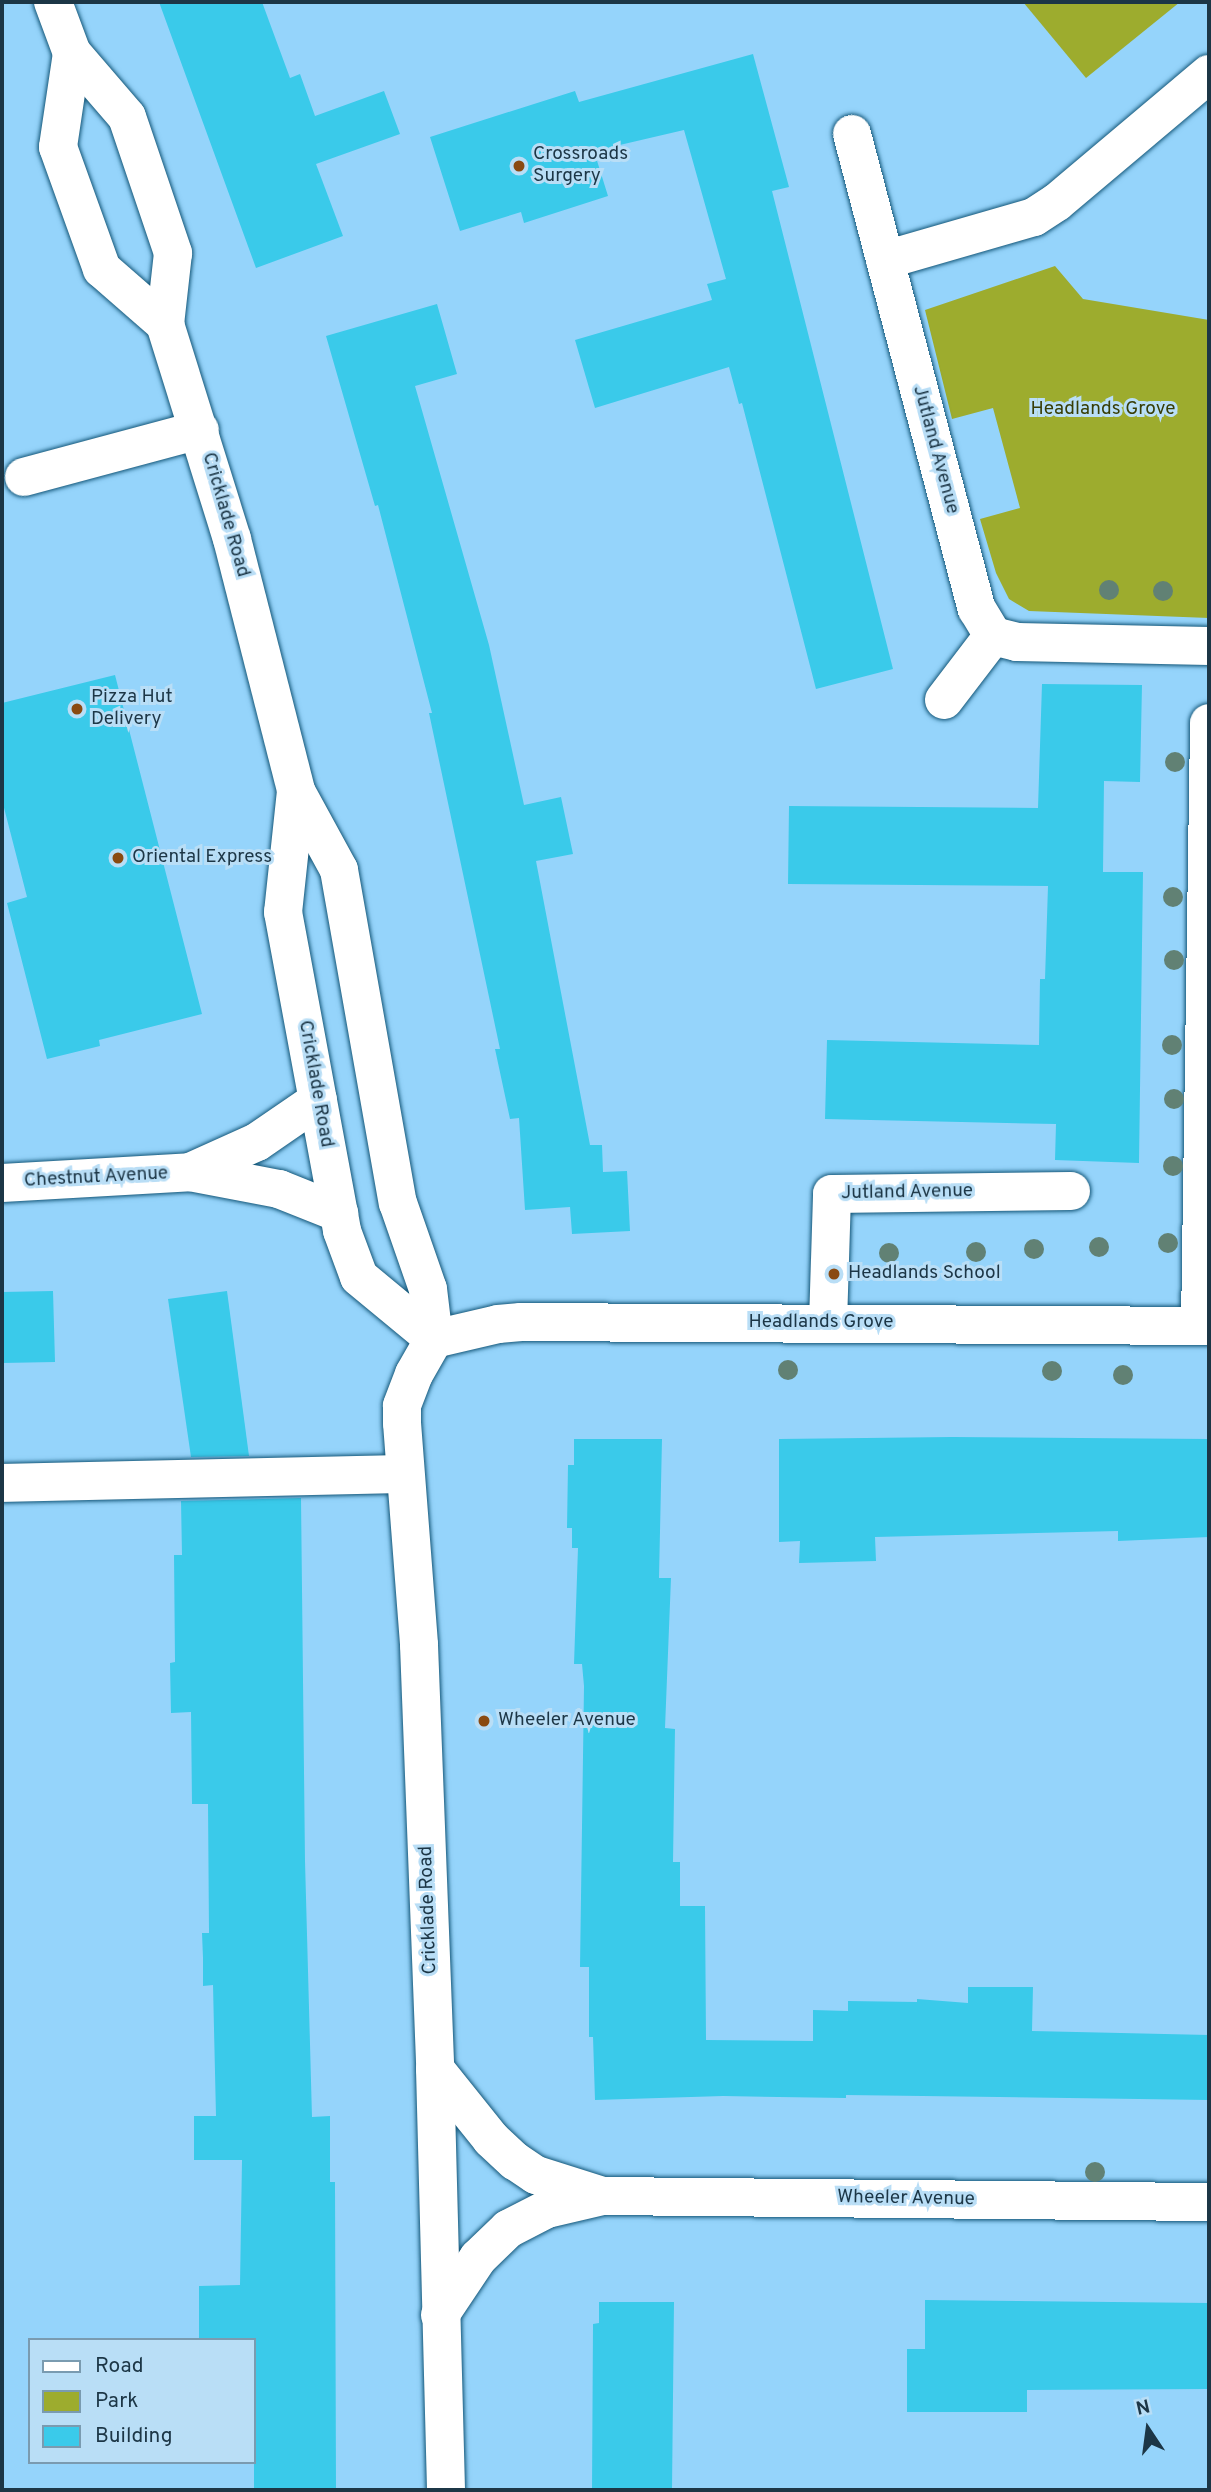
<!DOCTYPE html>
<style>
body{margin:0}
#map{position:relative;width:1211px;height:2492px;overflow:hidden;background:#95d4fb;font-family:Overpass,sans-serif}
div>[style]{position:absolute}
.green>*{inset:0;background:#9dac2e}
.building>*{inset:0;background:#3acaea}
.roads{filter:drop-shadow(0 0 2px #145779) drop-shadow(0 0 2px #145779)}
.minor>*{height:38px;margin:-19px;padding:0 19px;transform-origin:19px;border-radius:19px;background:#fff}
.major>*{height:38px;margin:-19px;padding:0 19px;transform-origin:19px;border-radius:19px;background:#fff}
.trees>*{width:20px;height:20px;margin:-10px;border-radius:50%;background:#618174}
.dots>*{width:19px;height:19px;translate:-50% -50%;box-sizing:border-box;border:4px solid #b9def6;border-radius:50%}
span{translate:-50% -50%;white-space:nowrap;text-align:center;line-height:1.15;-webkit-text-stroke:6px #b9def6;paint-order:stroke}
.poi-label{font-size:19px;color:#1c3646}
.left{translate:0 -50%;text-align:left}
.park-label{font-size:19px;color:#373d05}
.street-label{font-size:19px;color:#1c3646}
.frame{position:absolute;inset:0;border:4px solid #1c3646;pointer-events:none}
.legend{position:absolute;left:28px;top:2338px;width:228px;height:126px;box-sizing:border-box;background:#b9def6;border:2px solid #7a9bb0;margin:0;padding:9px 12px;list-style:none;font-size:21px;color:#1c3646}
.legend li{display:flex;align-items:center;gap:14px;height:35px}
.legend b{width:35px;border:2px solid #7a9bb0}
.north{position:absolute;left:1113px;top:2394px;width:70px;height:70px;-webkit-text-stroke:5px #b9def6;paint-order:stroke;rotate:347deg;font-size:19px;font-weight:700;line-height:28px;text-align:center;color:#1c3646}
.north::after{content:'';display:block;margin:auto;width:24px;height:32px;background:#1c3646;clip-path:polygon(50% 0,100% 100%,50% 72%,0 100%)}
</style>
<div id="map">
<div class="green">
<div style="clip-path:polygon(1023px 2px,1180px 2px,1086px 78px)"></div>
<div style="clip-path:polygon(1055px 266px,1083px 299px,1209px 320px,1209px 618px,1029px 611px,1009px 599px,996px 573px,980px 519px,1020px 508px,993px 408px,952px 419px,925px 310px)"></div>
</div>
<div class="building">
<div style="clip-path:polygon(159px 2px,262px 2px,290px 78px,300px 74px,315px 116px,384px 91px,400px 134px,316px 164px,343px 236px,256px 268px)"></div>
<div style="clip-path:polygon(753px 54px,789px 187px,772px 191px,893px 669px,816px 689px,742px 403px,739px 404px,729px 367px,595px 408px,575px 340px,712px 300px,707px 284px,726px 279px,684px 130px,594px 151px,608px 196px,524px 223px,521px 212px,460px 231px,430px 137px,575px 91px,579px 102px)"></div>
<div style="clip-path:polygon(437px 304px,457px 374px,415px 386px,489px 645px,524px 805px,561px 797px,573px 854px,536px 861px,590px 1145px,602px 1145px,603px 1172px,627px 1171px,630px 1231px,572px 1234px,570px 1207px,525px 1210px,519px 1118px,510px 1119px,495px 1049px,500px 1049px,429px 713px,432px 713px,378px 505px,375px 506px,326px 336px)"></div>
<div style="clip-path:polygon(115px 675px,202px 1014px,99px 1040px,100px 1046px,47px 1059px,7px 903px,27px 897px,2px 800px,2px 703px)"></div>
<div style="clip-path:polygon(1042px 684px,1142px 685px,1140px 782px,1104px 781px,1103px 872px,1143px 872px,1139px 1163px,1055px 1160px,1056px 1124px,825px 1119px,827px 1040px,1039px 1045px,1040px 979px,1045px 979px,1048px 886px,788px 884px,789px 806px,1038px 808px)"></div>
<div style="clip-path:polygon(53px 1291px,55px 1362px,2px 1363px,2px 1292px)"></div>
<div style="clip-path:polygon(227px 1291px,249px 1456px,191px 1457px,168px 1299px)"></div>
<div style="clip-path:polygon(952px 1437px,1209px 1439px,1209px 1537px,1118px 1541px,1118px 1531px,875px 1537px,876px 1561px,799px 1563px,800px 1541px,779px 1542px,779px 1439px)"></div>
<div style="clip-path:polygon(574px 1439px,662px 1439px,659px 1578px,671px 1578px,665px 1728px,675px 1729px,673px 1862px,680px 1862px,680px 1906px,705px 1906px,706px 2040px,813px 2041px,813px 2010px,848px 2011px,848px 2001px,917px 2002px,917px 1999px,968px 2003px,968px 1987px,1033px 1987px,1032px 2031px,1209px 2035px,1209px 2100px,846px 2095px,846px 2098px,723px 2096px,595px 2100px,593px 2037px,589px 2037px,589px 1967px,580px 1967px,584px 1686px,582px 1664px,574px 1664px,578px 1548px,572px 1548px,572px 1528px,567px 1528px,568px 1465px,574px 1465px)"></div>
<div style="clip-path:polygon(301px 1498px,305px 1861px,312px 2117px,330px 2116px,330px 2182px,335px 2182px,336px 2490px,254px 2490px,254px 2340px,199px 2340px,199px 2286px,240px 2285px,242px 2160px,194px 2160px,194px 2116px,216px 2116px,213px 1985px,203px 1986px,203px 1958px,202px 1933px,209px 1933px,208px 1804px,192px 1804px,191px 1712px,171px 1713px,170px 1663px,175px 1662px,174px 1555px,182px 1555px,181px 1501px)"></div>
<div style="clip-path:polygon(925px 2300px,1209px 2303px,1209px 2389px,1027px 2390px,1027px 2412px,907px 2412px,907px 2349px,925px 2349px)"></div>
<div style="clip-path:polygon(599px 2302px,674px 2302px,672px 2490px,592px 2490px,593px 2324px,599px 2323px)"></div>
</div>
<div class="roads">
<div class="minor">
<div style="left:852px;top:134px;width:491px;rotate:75.3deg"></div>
<div style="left:977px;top:609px;width:31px;rotate:59deg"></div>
<div style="left:993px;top:636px;width:25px;rotate:14deg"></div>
<div style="left:1017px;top:642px;width:192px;rotate:1.2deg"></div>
<div style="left:885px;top:260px;width:155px;rotate:-16.1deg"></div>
<div style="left:1034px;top:217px;width:27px;rotate:-33deg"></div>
<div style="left:1057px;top:202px;width:199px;rotate:-40.1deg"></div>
<div style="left:24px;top:477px;width:182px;rotate:-15deg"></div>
<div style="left:944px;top:700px;width:81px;rotate:-52.6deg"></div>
<div style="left:190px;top:1172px;width:73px;rotate:-24.1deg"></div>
<div style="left:257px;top:1142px;width:74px;rotate:-34.5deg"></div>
<div style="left:2px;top:1183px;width:188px;rotate:-3.3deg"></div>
<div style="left:190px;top:1172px;width:91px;rotate:10.8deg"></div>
<div style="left:279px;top:1189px;width:65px;rotate:21.8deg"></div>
<div style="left:828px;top:1323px;width:129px;rotate:-88.2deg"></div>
<div style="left:832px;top:1194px;width:239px;rotate:-0.7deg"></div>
<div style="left:1200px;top:1326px;width:603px;rotate:-89.14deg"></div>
<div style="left:434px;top:1339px;width:66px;rotate:-13.2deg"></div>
<div style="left:498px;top:1324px;width:23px;rotate:-5deg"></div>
<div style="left:521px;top:1322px;width:688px;rotate:0.33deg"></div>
<div style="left:2px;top:1483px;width:403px;rotate:-1.3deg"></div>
<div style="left:435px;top:2069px;width:90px;rotate:51.3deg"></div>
<div style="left:491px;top:2139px;width:33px;rotate:43deg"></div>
<div style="left:515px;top:2161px;width:25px;rotate:34deg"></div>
<div style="left:536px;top:2175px;width:67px;rotate:17.4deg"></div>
<div style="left:440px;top:2315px;width:69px;rotate:-56.3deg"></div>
<div style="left:478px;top:2258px;width:42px;rotate:-44deg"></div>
<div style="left:508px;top:2229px;width:44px;rotate:-27.1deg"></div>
<div style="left:547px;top:2209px;width:57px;rotate:-13.3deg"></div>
<div style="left:602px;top:2196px;width:607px;rotate:0.57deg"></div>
</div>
<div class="major">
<div style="left:53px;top:2px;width:54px;rotate:69.6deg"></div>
<div style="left:72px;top:53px;width:84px;rotate:49.3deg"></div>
<div style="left:127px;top:117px;width:144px;rotate:71.3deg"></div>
<div style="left:173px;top:253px;width:71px;rotate:96.4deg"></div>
<div style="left:165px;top:324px;width:225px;rotate:72.7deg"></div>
<div style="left:232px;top:539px;width:260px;rotate:75.7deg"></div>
<div style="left:296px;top:791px;width:90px;rotate:61.4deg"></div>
<div style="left:339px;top:870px;width:338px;rotate:80deg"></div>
<div style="left:398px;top:1203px;width:91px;rotate:70.8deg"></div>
<div style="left:428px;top:1289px;width:50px;rotate:83.2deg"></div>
<div style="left:434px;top:1339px;width:40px;rotate:119.7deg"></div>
<div style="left:414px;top:1374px;width:34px;rotate:111deg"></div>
<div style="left:402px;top:1406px;width:17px;rotate:90deg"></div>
<div style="left:402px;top:1423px;width:223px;rotate:85.6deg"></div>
<div style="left:419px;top:1645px;width:424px;rotate:87.8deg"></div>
<div style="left:435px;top:2069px;width:421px;rotate:88.5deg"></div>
<div style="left:72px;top:53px;width:95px;rotate:98.5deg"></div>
<div style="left:58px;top:147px;width:130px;rotate:70.2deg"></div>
<div style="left:102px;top:269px;width:84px;rotate:41.1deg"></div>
<div style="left:296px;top:791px;width:122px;rotate:96.1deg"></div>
<div style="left:283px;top:912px;width:324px;rotate:79.5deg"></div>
<div style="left:342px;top:1231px;width:49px;rotate:69.7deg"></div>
<div style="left:359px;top:1277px;width:97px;rotate:39.6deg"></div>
</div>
</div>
<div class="trees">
<div style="left:1109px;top:590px"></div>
<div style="left:1163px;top:591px"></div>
<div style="left:1175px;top:762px"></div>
<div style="left:1173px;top:897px"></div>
<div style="left:1174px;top:960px"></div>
<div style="left:1172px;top:1045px"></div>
<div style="left:1174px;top:1099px"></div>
<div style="left:1173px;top:1166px"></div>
<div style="left:1168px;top:1243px"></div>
<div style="left:1099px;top:1247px"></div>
<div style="left:1034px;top:1249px"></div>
<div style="left:976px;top:1252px"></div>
<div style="left:889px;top:1253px"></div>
<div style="left:788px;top:1370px"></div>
<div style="left:1052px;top:1371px"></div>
<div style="left:1123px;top:1375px"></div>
<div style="left:1095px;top:2172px"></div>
</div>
<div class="dots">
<div style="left:519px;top:166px;background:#8a4a11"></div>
<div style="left:77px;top:709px;background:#8a4a11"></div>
<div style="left:118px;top:858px;background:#8a4a11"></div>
<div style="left:834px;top:1274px;background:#8a4a11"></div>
<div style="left:484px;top:1721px;background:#8a4a11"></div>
</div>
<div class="poi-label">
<span class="left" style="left:533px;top:166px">Crossroads<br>Surgery</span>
<span class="left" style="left:91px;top:709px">Pizza Hut<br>Delivery</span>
<span class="left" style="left:132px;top:858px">Oriental Express</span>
<span class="left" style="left:848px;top:1274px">Headlands School</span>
<span class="left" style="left:498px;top:1721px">Wheeler Avenue</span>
</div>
<div class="park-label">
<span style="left:1103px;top:410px">Headlands Grove</span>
</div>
<div class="street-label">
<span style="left:935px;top:450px;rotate:75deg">Jutland Avenue</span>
<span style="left:225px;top:515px;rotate:74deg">Cricklade Road</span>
<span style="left:315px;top:1084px;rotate:80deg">Cricklade Road</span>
<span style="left:96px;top:1178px;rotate:-3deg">Chestnut Avenue</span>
<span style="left:907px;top:1193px;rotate:-1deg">Jutland Avenue</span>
<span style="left:821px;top:1323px">Headlands Grove</span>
<span style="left:429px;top:1910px;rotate:-92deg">Cricklade Road</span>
<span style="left:906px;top:2199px;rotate:1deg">Wheeler Avenue</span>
</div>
<div class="frame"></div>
<ul class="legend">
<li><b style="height:9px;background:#fff"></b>Road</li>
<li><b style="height:19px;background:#9dac2e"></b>Park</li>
<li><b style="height:19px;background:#3acaea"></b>Building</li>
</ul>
<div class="north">N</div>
</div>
